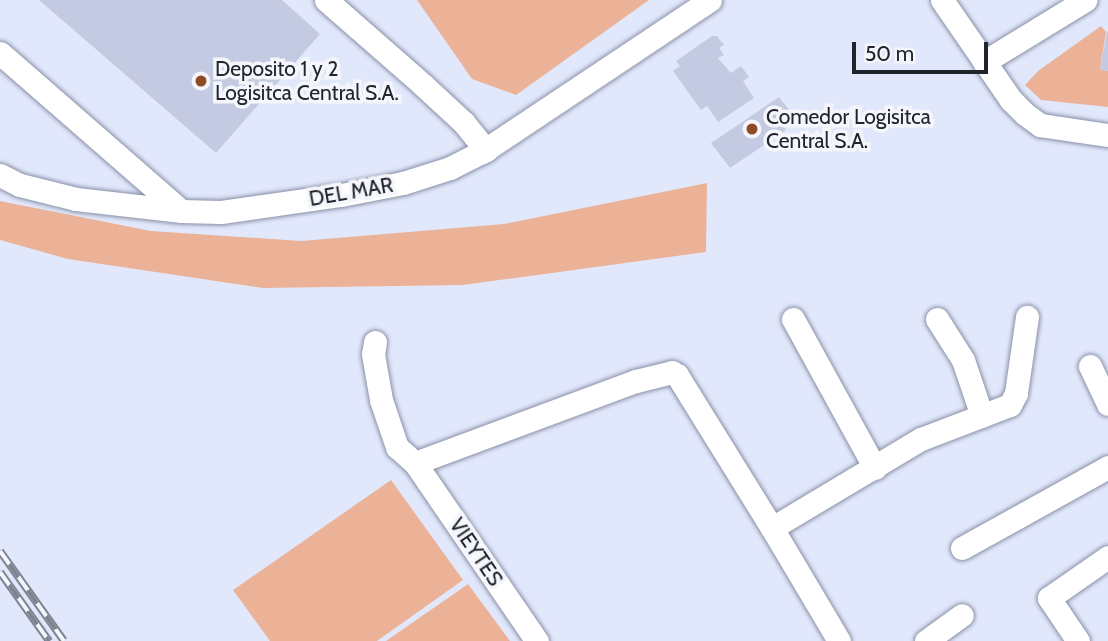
<!DOCTYPE html>
<style>
body{margin:0}
#map{position:relative;width:1108px;height:641px;overflow:hidden;background:#e2e8fc;font-family:Cabin,sans-serif}
div>[style]{position:absolute}
.green>*{inset:0;background:#ecb298}
.building>*{inset:0;background:#c3cae2}
.roads{filter:drop-shadow(0 0 2px #8990a6) drop-shadow(0 0 2px #8990a6)}
.minor>*{height:23px;margin:-11.5px;padding:0 11.5px;transform-origin:11.5px;border-radius:11.5px;background:#fff}
.rail>*{height:8px;margin-top:-4px;transform-origin:0;background:repeating-linear-gradient(90deg,#f4f6fb 0 16px,#7f8492 0 32px);box-sizing:border-box;border-block:2px solid #7f8492}
.dots>*{width:19px;height:19px;translate:-50% -50%;box-sizing:border-box;border:4px solid #f4f6fb;border-radius:50%}
span{translate:-50% -50%;white-space:nowrap;text-align:center;line-height:1.15;-webkit-text-stroke:7px #f4f6fb;paint-order:stroke}
.poi-label{font-size:21px;color:#21242d}
.left{translate:0 -50%;text-align:left}
.street-label{font-size:21px;color:#21242d}
.scale{position:absolute;left:852px;top:42px;width:136px;height:32px;box-sizing:border-box;border:4px solid #21242d;border-top:0;padding-left:9px;font-size:21px;line-height:24px;white-space:nowrap;color:#21242d;-webkit-text-stroke:5px #f4f6fb;paint-order:stroke}
</style>
<div id="map">
<div class="green">
<div style="clip-path:polygon(417px 0,649px 0,516px 95px,472px 79px)"></div>
<div style="clip-path:polygon(1101px 26px,1106px 32px,1100px 69px,1108px 71px,1108px 107px,1041px 100px,1025px 85px,1038px 71px)"></div>
<div style="clip-path:polygon(707px 183px,706px 252px,463px 285px,263px 288px,68px 259px,0 240px,0 201px,151px 231px,301px 241px,504px 224px)"></div>
<div style="clip-path:polygon(391px 480px,463px 580px,377px 641px,270px 641px,233px 590px)"></div>
<div style="clip-path:polygon(468px 584px,510px 641px,386px 641px)"></div>
</div>
<div class="building">
<div style="clip-path:polygon(39px 0,282px 0,320px 34px,216px 153px)"></div>
<div style="clip-path:polygon(1107px 31px,1108px 32px,1108px 71px,1100px 69px)"></div>
<div style="clip-path:polygon(712px 36px,717px 36px,724px 45px,719px 48px,724px 55px,718px 58px,731px 73px,741px 66px,749px 77px,743px 81px,754px 98px,718px 122px,707px 106px,701px 110px,673px 71px,680px 66px,676px 61px)"></div>
<div style="clip-path:polygon(779px 97px,793px 115px,782px 123px,786px 130px,730px 168px,711px 143px)"></div>
</div>
<div class="roads">
<div class="minor">
<div style="left:326px;top:0;width:129px;rotate:41.2deg"></div>
<div style="left:423px;top:85px;width:56px;rotate:42.8deg"></div>
<div style="left:464px;top:123px;width:35px;rotate:51deg"></div>
<div style="left:942px;top:0;width:121px;rotate:55.4deg"></div>
<div style="left:1011px;top:100px;width:20px;rotate:45deg"></div>
<div style="left:1025px;top:114px;width:19px;rotate:36deg"></div>
<div style="left:1040px;top:125px;width:69px;rotate:8.4deg"></div>
<div style="left:0;top:53px;width:240px;rotate:41.1deg"></div>
<div style="left:181px;top:211px;width:40px;rotate:1.4deg"></div>
<div style="left:221px;top:212px;width:121px;rotate:-8.1deg"></div>
<div style="left:341px;top:195px;width:63px;rotate:-11deg"></div>
<div style="left:403px;top:183px;width:49px;rotate:-17.7deg"></div>
<div style="left:450px;top:168px;width:36px;rotate:-27deg"></div>
<div style="left:482px;top:152px;width:274px;rotate:-33.7deg"></div>
<div style="left:984px;top:62px;width:119px;rotate:-31.5deg"></div>
<div style="left:0;top:175px;width:22px;rotate:27deg"></div>
<div style="left:20px;top:185px;width:58px;rotate:14deg"></div>
<div style="left:76px;top:199px;width:106px;rotate:6.5deg"></div>
<div style="left:793px;top:319px;width:170px;rotate:61.2deg"></div>
<div style="left:937px;top:319px;width:49px;rotate:57.6deg"></div>
<div style="left:963px;top:360px;width:59px;rotate:71.3deg"></div>
<div style="left:375px;top:342px;width:12px;rotate:99deg"></div>
<div style="left:373px;top:354px;width:47px;rotate:80.1deg"></div>
<div style="left:381px;top:400px;width:50px;rotate:71.2deg"></div>
<div style="left:397px;top:447px;width:24px;rotate:42deg"></div>
<div style="left:415px;top:463px;width:216px;rotate:55.6deg"></div>
<div style="left:1090px;top:366px;width:42px;rotate:64.7deg"></div>
<div style="left:415px;top:463px;width:236px;rotate:-20.4deg"></div>
<div style="left:636px;top:381px;width:37px;rotate:-14deg"></div>
<div style="left:672px;top:372px;width:6px;rotate:31deg"></div>
<div style="left:677px;top:375px;width:180px;rotate:58.2deg"></div>
<div style="left:772px;top:528px;width:174px;rotate:-30.9deg"></div>
<div style="left:921px;top:439px;width:95px;rotate:-20.9deg"></div>
<div style="left:1010px;top:405px;width:13px;rotate:-63deg"></div>
<div style="left:1016px;top:393px;width:77px;rotate:-81.8deg"></div>
<div style="left:772px;top:528px;width:131px;rotate:59.3deg"></div>
<div style="left:962px;top:548px;width:167px;rotate:-29deg"></div>
<div style="left:926px;top:641px;width:44px;rotate:-35.8deg"></div>
<div style="left:1078px;top:641px;width:52px;rotate:-124deg"></div>
<div style="left:1049px;top:598px;width:72px;rotate:-34.8deg"></div>
</div>
</div>
<div class="rail">
<div style="left:0;top:551px;width:110px;rotate:54.6deg"></div>
<div style="left:0;top:572px;width:85px;rotate:54.6deg"></div>
</div>
<div class="dots">
<div style="left:201px;top:81px;background:#904925"></div>
<div style="left:752px;top:129px;background:#904925"></div>
</div>
<div class="poi-label">
<span class="left" style="left:215px;top:81px">Deposito 1 y 2<br>Logisitca Central S.A.</span>
<span class="left" style="left:766px;top:129px">Comedor Logisitca<br>Central S.A.</span>
</div>
<div class="street-label">
<span style="left:351px;top:192px;rotate:-10deg">DEL MAR</span>
<span style="left:476px;top:552px;rotate:56deg">VIEYTES</span>
</div>
<div class="scale">50 m</div>
</div>
